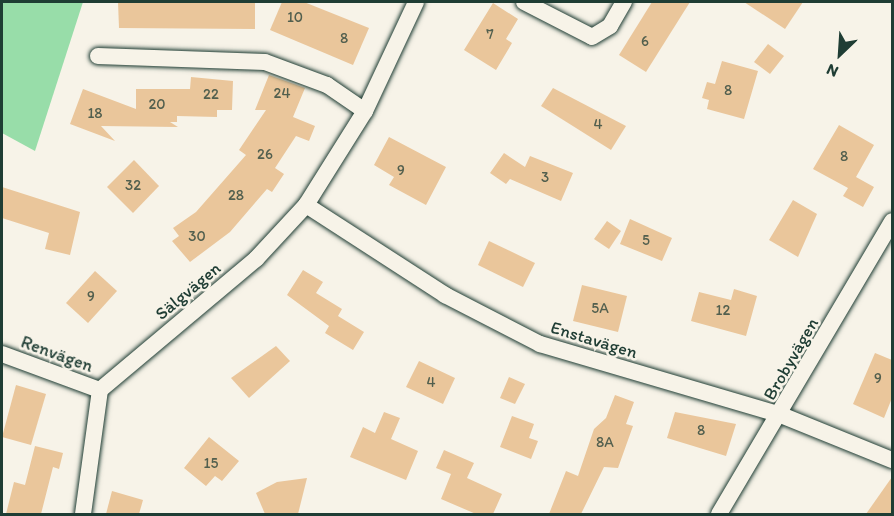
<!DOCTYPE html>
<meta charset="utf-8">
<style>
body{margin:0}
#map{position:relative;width:894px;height:516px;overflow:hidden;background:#f7f3e8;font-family:Itim,sans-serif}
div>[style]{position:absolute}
.green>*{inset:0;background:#98dda9}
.building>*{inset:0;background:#eac69b}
.roads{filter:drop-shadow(0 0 2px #1f3d34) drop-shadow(0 0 2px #1f3d34)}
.street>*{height:16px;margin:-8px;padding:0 8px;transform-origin:8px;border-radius:8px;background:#f7f3e8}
span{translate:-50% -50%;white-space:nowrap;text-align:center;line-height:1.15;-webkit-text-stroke:5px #f7f3e8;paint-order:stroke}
.number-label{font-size:15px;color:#525f4e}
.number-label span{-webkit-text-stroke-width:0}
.street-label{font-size:18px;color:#1f3d34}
.frame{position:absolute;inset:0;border:3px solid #1f3d34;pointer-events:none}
.north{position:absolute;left:810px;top:24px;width:60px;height:60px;-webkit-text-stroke:4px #f7f3e8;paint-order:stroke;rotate:205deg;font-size:16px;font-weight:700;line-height:24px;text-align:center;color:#1f3d34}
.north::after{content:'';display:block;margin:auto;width:21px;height:27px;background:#1f3d34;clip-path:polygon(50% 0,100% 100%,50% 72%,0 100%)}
</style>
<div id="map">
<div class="green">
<div style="clip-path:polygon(2px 2px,83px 2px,35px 151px,2px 133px)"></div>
</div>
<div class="building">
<div style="clip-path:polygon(118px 2px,255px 2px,255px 29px,119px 28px)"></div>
<div style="clip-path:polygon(282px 2px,304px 2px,369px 28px,353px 65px,270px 30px)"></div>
<div style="clip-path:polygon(652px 2px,690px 2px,646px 72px,619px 55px)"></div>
<div style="clip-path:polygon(744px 2px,803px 2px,785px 29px)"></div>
<div style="clip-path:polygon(493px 3px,518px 19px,506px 39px,512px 43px,496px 70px,464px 50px)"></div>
<div style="clip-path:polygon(768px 44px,784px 56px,770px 74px,754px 62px)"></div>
<div style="clip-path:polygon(722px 61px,758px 71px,744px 119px,707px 109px,709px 100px,702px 98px,707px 82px,715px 84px)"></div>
<div style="clip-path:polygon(269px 75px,305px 88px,293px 117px,315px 126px,309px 141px,296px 136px,275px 168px,284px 174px,272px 192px,267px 189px,230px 232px,190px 262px,172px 241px,179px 236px,173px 228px,196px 212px,246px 155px,239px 150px,266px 110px,255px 110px)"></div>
<div style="clip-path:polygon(191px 77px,233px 81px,232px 110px,217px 110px,217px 117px,177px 116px,177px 122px,170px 122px,178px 127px,101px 126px,115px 141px,70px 124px,83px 89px,136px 109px,136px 89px,190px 89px)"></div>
<div style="clip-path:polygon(553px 88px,626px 126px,611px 150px,541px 106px)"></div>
<div style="clip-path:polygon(839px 125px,874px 145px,856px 177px,874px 187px,863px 207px,843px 196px,848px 188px,813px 169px)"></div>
<div style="clip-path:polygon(389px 137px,446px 167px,426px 205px,389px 185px,394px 177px,374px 165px)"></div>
<div style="clip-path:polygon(504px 153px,525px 167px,530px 156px,573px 173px,561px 201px,510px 179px,506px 184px,490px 173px)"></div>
<div style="clip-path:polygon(134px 160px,159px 186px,133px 213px,107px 187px)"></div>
<div style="clip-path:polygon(2px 187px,80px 212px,70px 255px,45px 249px,49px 233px,2px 218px)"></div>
<div style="clip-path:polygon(793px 200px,817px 214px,798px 257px,769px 240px)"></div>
<div style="clip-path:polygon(630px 219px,672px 238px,662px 261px,620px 244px)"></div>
<div style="clip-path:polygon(607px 221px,621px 231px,609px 249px,594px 239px)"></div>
<div style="clip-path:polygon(489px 241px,535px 263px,523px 287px,478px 265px)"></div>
<div style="clip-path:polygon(303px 270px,323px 282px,316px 293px,342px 309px,338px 316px,364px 332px,353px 350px,325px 333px,329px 326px,287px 295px)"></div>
<div style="clip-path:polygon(95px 271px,117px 291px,88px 323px,66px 303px)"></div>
<div style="clip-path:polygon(582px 285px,627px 296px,618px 332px,573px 321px)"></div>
<div style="clip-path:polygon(734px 289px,757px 296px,746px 336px,691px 321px,699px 292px,731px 300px)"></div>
<div style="clip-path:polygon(276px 346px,290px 361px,249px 398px,231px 378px)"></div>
<div style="clip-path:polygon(875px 353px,892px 360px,892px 398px,884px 418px,853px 404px)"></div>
<div style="clip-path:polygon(419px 361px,455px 378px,443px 404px,406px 387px)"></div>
<div style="clip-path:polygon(509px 377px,525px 384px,515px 404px,500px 398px)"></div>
<div style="clip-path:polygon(16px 385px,46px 394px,31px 445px,2px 437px)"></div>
<div style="clip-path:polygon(615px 395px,634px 402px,626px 424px,633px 426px,618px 468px,604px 467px,581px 514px,549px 514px,566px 471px,578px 476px,594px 429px,606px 418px)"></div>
<div style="clip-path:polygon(384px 412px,400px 418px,391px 439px,418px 451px,406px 480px,350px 457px,363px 427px,375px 433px)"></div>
<div style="clip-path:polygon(675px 412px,736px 424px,726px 456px,667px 438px)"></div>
<div style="clip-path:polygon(512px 416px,534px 424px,529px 438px,538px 441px,531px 459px,500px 447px)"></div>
<div style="clip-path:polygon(209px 437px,239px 461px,222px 481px,215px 476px,206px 486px,184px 468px)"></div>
<div style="clip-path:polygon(35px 446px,63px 453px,59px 469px,53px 467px,41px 514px,6px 514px,14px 482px,25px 485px)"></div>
<div style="clip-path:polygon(444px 450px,474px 463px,467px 478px,502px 494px,493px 514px,476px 514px,441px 499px,451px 474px,436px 468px)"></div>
<div style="clip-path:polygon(892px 477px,892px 514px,866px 514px)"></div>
<div style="clip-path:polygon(307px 478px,298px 514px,265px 514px,256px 493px,277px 482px)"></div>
<div style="clip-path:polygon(112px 491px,143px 500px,139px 514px,106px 514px)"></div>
</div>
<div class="roads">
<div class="street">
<div style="left:524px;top:2px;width:76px;rotate:27.2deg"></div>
<div style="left:592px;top:37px;width:21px;rotate:-31deg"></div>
<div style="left:610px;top:26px;width:28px;rotate:-60deg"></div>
<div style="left:98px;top:56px;width:167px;rotate:2.1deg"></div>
<div style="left:265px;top:62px;width:66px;rotate:20.4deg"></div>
<div style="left:327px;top:85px;width:46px;rotate:34.4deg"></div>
<div style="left:306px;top:205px;width:166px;rotate:32.9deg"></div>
<div style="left:445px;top:295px;width:107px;rotate:27.3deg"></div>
<div style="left:540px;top:344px;width:251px;rotate:16.4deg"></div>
<div style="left:781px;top:415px;width:120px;rotate:22.1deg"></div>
<div style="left:2px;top:354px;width:104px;rotate:20.2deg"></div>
<div style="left:83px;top:514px;width:125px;rotate:-82.2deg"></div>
<div style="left:100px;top:390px;width:204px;rotate:-40deg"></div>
<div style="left:256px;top:259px;width:74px;rotate:-47.2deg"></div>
<div style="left:306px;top:205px;width:111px;rotate:-57.9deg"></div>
<div style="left:365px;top:111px;width:120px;rotate:-64.9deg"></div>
<div style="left:719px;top:514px;width:340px;rotate:-59.4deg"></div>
</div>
</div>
<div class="number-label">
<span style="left:295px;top:18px">10</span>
<span style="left:490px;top:35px">7</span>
<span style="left:344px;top:39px">8</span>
<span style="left:645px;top:42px">6</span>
<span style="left:728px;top:91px">8</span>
<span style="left:282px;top:94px">24</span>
<span style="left:211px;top:95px">22</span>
<span style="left:157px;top:105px">20</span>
<span style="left:95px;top:114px">18</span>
<span style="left:598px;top:125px">4</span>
<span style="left:265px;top:155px">26</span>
<span style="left:844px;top:157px">8</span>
<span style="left:401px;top:171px">9</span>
<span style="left:545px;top:178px">3</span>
<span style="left:133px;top:186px">32</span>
<span style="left:236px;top:196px">28</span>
<span style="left:197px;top:237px">30</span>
<span style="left:646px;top:241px">5</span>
<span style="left:91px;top:297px">9</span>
<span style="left:600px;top:309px">5A</span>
<span style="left:723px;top:311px">12</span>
<span style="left:878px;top:379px">9</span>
<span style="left:431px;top:383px">4</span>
<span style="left:701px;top:431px">8</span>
<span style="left:605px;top:443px">8A</span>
<span style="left:211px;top:464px">15</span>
</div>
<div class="street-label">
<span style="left:188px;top:291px;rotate:-40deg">Sälgvägen</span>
<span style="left:594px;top:340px;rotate:17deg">Enstavägen</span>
<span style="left:57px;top:354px;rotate:20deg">Renvägen</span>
<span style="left:791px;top:359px;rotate:-60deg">Brobyvägen</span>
</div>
<div class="frame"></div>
<div class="north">N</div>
</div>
